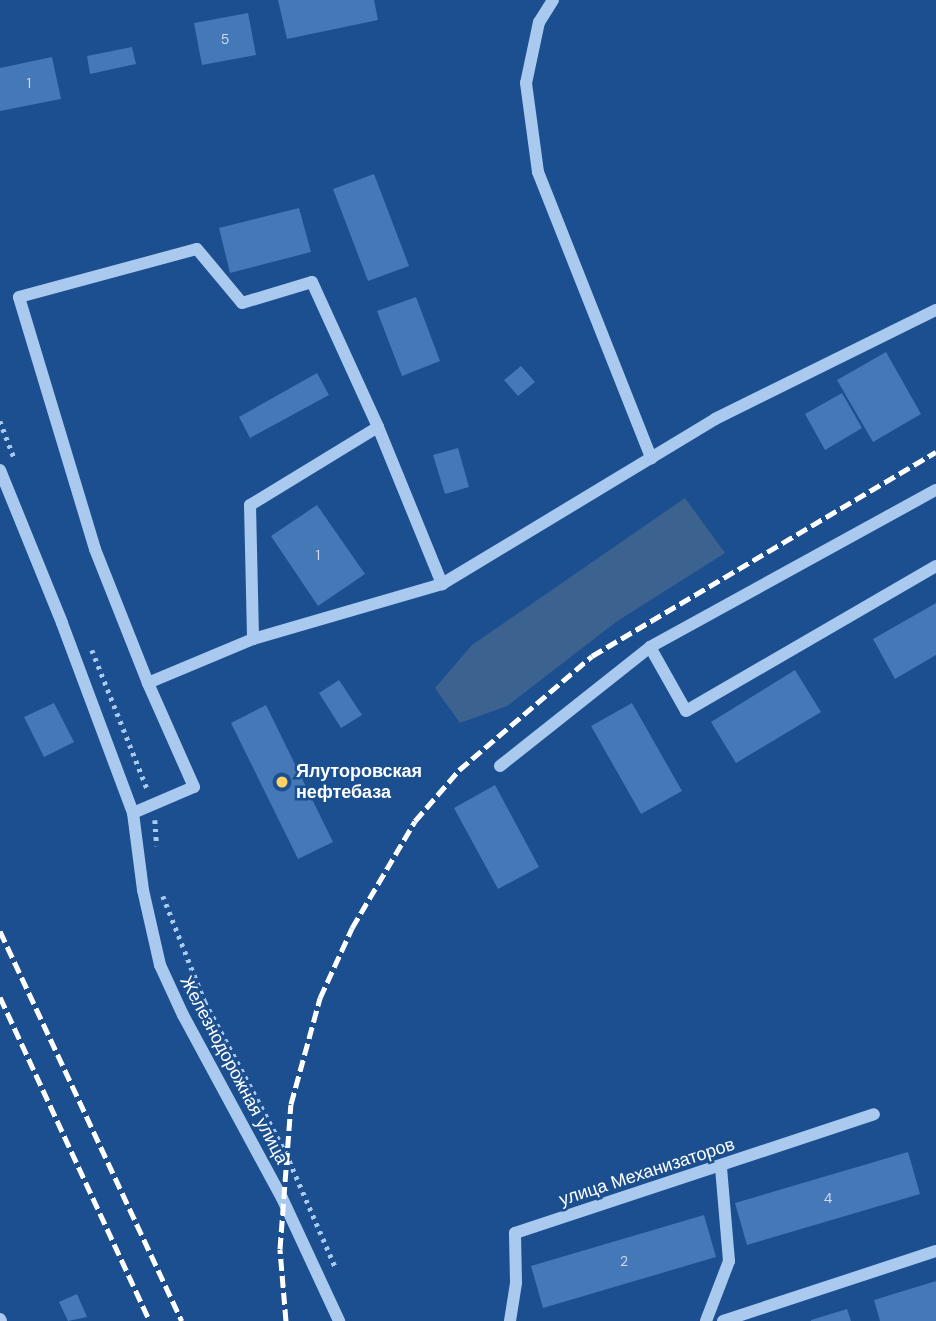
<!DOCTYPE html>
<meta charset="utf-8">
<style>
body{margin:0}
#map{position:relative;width:936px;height:1321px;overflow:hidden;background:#1b4f8f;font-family:"DM Sans",sans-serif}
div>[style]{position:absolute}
.water>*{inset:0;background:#3c6290}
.building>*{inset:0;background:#4478b7}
.path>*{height:4.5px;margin-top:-2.25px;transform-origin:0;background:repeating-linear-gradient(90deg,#a9c9ee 0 3.5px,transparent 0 8.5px)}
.minor>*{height:12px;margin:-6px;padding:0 6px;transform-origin:6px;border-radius:6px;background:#a9c9ee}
.rail>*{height:5px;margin-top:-2.5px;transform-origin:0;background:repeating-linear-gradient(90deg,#fff 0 12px,transparent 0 17px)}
.dots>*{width:19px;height:19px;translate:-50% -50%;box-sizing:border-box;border:4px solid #1b4f8f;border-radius:50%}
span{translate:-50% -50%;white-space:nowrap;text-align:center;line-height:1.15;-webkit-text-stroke:5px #1b4f8f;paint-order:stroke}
.number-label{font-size:14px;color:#d0dded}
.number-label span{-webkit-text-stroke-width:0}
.poi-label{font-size:18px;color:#fff;font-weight:700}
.left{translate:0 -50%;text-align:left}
.street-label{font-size:18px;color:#fff}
</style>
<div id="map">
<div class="water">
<div style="clip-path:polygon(685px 498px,725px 553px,616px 622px,507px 706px,460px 723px,435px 688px,472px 645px)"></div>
</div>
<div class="building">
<div style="clip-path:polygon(278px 0,374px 0,378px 20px,287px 39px)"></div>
<div style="clip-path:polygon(248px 13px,256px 55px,202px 65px,194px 23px)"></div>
<div style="clip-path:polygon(132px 47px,136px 64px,90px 74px,87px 56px)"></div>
<div style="clip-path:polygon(52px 57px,61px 99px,0 111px,0 68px)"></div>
<div style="clip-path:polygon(374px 174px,409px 266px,368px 281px,333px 189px)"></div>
<div style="clip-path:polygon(299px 208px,311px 252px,230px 273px,219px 228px)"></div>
<div style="clip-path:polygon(416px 297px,440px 361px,402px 376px,377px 311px)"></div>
<div style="clip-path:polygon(886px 352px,921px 414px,873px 442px,837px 380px)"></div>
<div style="clip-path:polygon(521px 366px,535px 382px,518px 396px,504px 380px)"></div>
<div style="clip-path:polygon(317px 373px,329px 395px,250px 438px,239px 417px)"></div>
<div style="clip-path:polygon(842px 393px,862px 428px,825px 450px,805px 414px)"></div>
<div style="clip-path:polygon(458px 448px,469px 487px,445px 494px,433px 455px)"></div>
<div style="clip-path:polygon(317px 505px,365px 574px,318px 606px,271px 536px)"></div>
<div style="clip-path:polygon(936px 603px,936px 655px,895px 679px,873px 639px)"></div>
<div style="clip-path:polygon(795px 670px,821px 712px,736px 763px,711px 722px)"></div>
<div style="clip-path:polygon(339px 680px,362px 715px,341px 728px,319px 693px)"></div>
<div style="clip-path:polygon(54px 703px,74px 742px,44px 757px,24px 717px)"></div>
<div style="clip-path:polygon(632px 703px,682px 791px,641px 814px,591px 726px)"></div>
<div style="clip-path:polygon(266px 705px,333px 842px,298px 859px,231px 723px)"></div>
<div style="clip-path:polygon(495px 785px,539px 867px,498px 889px,454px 808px)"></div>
<div style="clip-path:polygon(908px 1152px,920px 1194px,747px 1245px,735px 1203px)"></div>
<div style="clip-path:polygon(704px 1215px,716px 1257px,543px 1308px,531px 1266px)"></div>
<div style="clip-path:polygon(936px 1281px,936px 1321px,880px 1321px,874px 1300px)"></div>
<div style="clip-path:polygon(77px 1294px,87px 1317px,68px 1321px,59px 1302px)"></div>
<div style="clip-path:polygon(847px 1309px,851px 1321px,811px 1321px,811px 1320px)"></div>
</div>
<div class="path">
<div style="left:0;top:421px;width:42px;rotate:69deg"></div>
<div style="left:92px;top:650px;width:152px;rotate:68.3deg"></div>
<div style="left:155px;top:820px;width:26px;rotate:86deg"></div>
<div style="left:163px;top:896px;width:114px;rotate:68.4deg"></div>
<div style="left:205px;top:1002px;width:171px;rotate:61.8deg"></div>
<div style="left:286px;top:1153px;width:123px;rotate:66.6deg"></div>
</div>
<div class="minor">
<div style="left:553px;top:0;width:26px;rotate:122deg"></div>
<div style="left:539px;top:22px;width:62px;rotate:102deg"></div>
<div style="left:526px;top:83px;width:90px;rotate:82.3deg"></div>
<div style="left:538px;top:172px;width:308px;rotate:68.4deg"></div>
<div style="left:378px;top:427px;width:170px;rotate:67.8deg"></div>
<div style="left:0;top:470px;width:165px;rotate:67.9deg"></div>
<div style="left:62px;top:623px;width:203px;rotate:69.5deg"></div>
<div style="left:133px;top:813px;width:78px;rotate:82.6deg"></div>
<div style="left:143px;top:890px;width:77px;rotate:77.2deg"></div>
<div style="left:160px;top:965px;width:55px;rotate:65.3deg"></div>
<div style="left:183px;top:1015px;width:208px;rotate:61.6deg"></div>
<div style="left:282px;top:1198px;width:136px;rotate:65.1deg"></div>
<div style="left:253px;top:639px;width:197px;rotate:-16.2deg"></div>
<div style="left:442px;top:584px;width:319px;rotate:-31.1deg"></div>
<div style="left:715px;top:419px;width:246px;rotate:-26.3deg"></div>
<div style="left:650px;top:647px;width:73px;rotate:60.6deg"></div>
<div style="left:686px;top:711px;width:289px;rotate:-30.1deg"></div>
<div style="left:500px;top:766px;width:191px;rotate:-38.4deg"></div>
<div style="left:650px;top:647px;width:326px;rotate:-28.8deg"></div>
<div style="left:133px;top:813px;width:66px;rotate:-23.1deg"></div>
<div style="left:194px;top:787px;width:114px;rotate:-113.9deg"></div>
<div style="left:148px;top:683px;width:144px;rotate:-111.6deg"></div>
<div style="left:95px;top:549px;width:263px;rotate:-106.8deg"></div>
<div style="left:19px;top:297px;width:184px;rotate:-15.1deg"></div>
<div style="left:197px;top:249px;width:70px;rotate:50.2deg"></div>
<div style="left:242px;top:303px;width:73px;rotate:-16.7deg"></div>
<div style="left:312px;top:282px;width:159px;rotate:65.5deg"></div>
<div style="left:378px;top:427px;width:150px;rotate:148.6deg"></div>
<div style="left:250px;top:505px;width:134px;rotate:88.7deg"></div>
<div style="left:253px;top:639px;width:114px;rotate:157.3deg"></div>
<div style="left:0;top:1319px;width:2px;rotate:63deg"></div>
<div style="left:510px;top:1321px;width:39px;rotate:-81deg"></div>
<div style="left:516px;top:1282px;width:49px;rotate:-91.2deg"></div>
<div style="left:515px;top:1233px;width:378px;rotate:-18.3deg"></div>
<div style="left:706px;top:1321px;width:64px;rotate:-69deg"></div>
<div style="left:729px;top:1261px;width:94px;rotate:-94.9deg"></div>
<div style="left:723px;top:1321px;width:224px;rotate:-18.2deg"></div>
</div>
<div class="rail">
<div style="left:0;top:931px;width:430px;rotate:65deg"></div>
<div style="left:0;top:997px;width:357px;rotate:65.2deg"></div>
<div style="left:286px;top:1321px;width:72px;rotate:-94.8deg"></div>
<div style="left:280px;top:1249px;width:145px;rotate:-85.7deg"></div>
<div style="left:291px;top:1104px;width:110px;rotate:-74.7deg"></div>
<div style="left:320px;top:998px;width:77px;rotate:-65.4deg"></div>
<div style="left:352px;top:928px;width:124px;rotate:-59.5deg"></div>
<div style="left:415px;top:821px;width:67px;rotate:-49.2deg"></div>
<div style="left:459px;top:770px;width:175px;rotate:-40.6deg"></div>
<div style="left:592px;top:656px;width:400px;rotate:-30.7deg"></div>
</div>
<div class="dots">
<div style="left:282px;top:782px;background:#ffd166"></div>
</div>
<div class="number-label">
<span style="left:225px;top:39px">5</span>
<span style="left:29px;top:83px">1</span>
<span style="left:318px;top:555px">1</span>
<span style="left:828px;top:1198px">4</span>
<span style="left:624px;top:1261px">2</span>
</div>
<div class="poi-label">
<span class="left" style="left:296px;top:782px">Ялуторовская<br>нефтебаза</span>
</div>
<div class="street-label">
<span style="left:234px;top:1070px;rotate:62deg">Железнодорожная улица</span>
<span style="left:647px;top:1172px;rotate:-18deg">улица Механизаторов</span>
</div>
</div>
